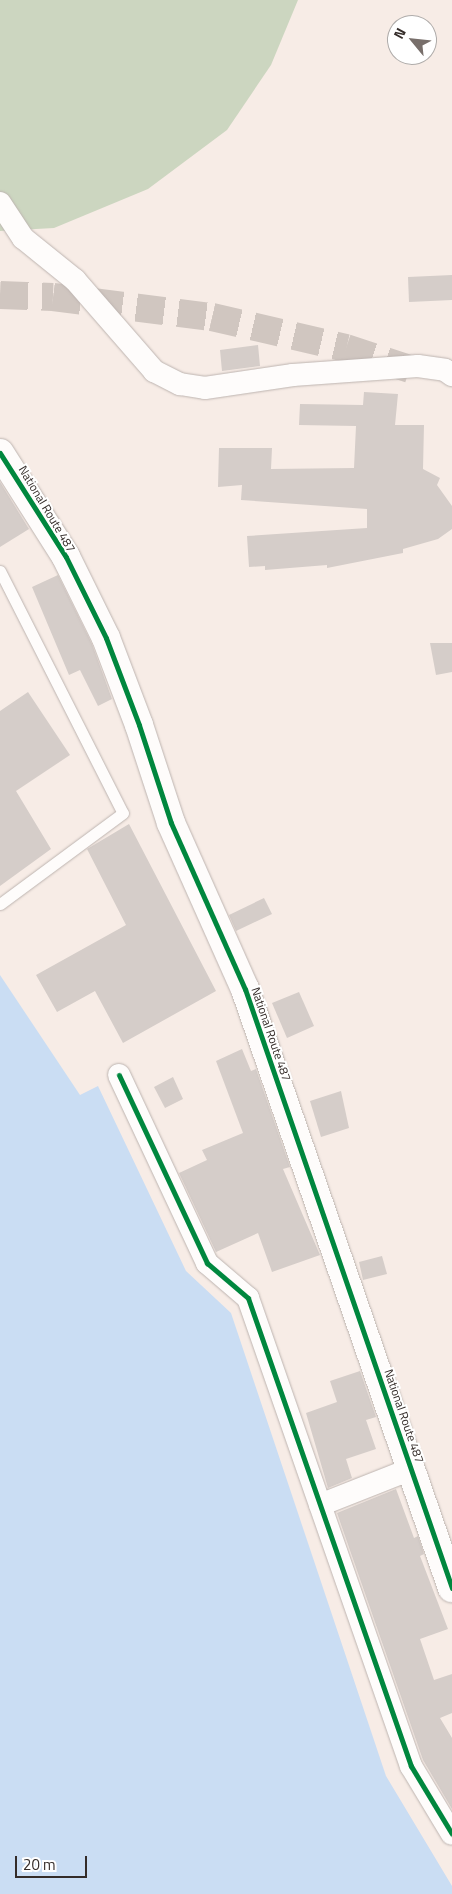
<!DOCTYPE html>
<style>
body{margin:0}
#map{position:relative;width:452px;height:1894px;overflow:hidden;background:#f7ece6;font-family:"Titillium Web",sans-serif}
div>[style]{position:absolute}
.forest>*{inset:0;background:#ccd6c0}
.water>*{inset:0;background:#caddf3}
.building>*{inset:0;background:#d5cdc9}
.trunk-tunnel>*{height:28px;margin-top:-14px;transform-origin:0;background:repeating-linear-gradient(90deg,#d0c6c0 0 28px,transparent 0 42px)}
.roads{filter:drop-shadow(0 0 1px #bdb4b0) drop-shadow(0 0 1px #bdb4b0)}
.service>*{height:11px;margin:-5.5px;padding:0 5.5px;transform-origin:5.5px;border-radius:5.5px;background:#fefcfb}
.minor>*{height:22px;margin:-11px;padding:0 11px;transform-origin:11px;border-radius:11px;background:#fefcfb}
.trunk>*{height:28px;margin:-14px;padding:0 14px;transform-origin:14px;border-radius:14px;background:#fefcfb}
.cycleway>*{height:5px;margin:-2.5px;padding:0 2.5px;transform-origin:2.5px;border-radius:2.5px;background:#00873e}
span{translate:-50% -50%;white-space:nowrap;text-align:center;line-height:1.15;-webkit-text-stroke:4px #fff;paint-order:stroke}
.street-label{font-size:12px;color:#342c29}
.north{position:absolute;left:387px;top:15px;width:50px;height:50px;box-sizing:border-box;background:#fff;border:1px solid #aeaba9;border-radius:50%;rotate:298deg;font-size:14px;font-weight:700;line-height:20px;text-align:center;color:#342c29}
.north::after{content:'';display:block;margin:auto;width:18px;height:22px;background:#786f6b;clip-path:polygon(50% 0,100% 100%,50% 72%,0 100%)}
.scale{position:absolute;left:15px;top:1856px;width:72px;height:22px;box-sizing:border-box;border:2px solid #342c29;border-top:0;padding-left:6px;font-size:15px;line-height:18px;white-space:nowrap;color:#342c29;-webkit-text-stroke:4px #fff;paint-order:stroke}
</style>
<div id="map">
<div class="forest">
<div style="clip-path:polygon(0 0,298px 0,271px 65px,227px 130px,148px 189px,54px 228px,0 231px)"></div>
</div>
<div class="water">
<div style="clip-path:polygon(0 975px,80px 1095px,98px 1086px,186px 1271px,231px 1313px,386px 1776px,452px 1886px,452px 1894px,0 1894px)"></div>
</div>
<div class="building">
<div style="clip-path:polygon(452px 275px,452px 300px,409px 302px,408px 277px)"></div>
<div style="clip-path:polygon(258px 345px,260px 366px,222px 371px,220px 350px)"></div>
<div style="clip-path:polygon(364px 392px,398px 394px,395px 425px,424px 425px,423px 469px,440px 478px,437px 485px,452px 506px,452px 529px,438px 539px,403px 549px,403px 553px,327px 568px,327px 565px,265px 570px,265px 566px,249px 567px,247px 536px,367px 528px,367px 509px,241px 500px,242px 485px,218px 487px,219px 448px,272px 448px,271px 469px,354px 468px,356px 426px,299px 425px,300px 404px,363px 405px)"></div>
<div style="clip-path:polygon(0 482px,29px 529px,0 547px)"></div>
<div style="clip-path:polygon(58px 575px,92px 644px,112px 699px,98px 706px,80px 670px,69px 675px,32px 587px)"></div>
<div style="clip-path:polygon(430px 643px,452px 643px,452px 672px,436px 675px)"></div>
<div style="clip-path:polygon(28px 692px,70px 755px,16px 791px,51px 849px,0 886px,0 711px)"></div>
<div style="clip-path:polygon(129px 824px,216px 991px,123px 1043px,95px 991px,57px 1012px,36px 975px,126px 925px,87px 849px)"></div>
<div style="clip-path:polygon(264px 898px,272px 914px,236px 931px,229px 915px)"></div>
<div style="clip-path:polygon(299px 992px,314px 1026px,287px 1038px,272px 1003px)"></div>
<div style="clip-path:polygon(242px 1049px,251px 1071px,256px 1069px,290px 1167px,283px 1169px,320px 1255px,272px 1272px,258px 1233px,216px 1252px,179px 1173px,207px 1160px,202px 1150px,243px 1133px,216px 1061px)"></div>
<div style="clip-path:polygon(173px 1077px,183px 1099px,165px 1108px,154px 1087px)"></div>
<div style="clip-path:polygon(341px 1091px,349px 1128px,321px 1137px,310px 1101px)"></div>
<div style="clip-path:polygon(382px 1256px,387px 1274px,363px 1280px,359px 1262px)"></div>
<div style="clip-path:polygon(360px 1371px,376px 1417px,366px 1420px,376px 1449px,346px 1459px,352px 1478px,328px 1488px,306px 1413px,337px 1402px,330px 1381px)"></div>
<div style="clip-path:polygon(396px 1489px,414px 1538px,418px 1536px,424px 1554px,420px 1556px,448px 1629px,420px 1639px,434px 1680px,452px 1674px,452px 1713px,440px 1718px,452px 1738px,452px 1809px,423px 1760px,337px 1513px)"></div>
</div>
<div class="trunk-tunnel">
<div style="left:0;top:295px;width:53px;rotate:2.2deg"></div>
<div style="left:53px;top:297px;width:160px;rotate:7.2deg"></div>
<div style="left:212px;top:317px;width:138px;rotate:13deg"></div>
<div style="left:346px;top:348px;width:67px;rotate:18.2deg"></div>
</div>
<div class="roads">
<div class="service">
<div style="left:0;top:571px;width:271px;rotate:63.1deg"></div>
<div style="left:123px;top:813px;width:153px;rotate:143.5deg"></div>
</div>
<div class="minor">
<div style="left:0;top:203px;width:42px;rotate:56.7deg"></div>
<div style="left:23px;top:238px;width:67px;rotate:38.9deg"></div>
<div style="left:75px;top:280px;width:121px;rotate:49deg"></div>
<div style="left:154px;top:371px;width:29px;rotate:27deg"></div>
<div style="left:180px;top:384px;width:25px;rotate:9deg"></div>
<div style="left:205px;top:388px;width:89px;rotate:-8.4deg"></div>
<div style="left:293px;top:375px;width:125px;rotate:-4.1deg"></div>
<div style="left:418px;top:366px;width:27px;rotate:8deg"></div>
<div style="left:445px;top:370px;width:9px;rotate:36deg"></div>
<div style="left:119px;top:1075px;width:208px;rotate:64.9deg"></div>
<div style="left:207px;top:1263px;width:54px;rotate:40.5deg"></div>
<div style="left:248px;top:1298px;width:496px;rotate:70.8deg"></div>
<div style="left:411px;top:1766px;width:79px;rotate:58.9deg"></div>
<div style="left:320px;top:1505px;width:98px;rotate:-21.6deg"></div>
</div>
<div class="trunk">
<div style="left:0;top:453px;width:123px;rotate:57.6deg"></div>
<div style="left:66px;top:557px;width:90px;rotate:63.7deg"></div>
<div style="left:106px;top:638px;width:93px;rotate:69.2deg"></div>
<div style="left:139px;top:725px;width:103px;rotate:71.9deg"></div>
<div style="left:171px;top:823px;width:182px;rotate:66deg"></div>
<div style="left:245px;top:989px;width:634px;rotate:70.94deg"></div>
</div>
</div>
<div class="cycleway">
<div style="left:0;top:453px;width:123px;rotate:57.6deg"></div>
<div style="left:66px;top:557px;width:90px;rotate:63.7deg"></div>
<div style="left:106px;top:638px;width:93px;rotate:69.2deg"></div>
<div style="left:139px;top:725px;width:103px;rotate:71.9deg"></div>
<div style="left:171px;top:823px;width:182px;rotate:66deg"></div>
<div style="left:245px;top:989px;width:634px;rotate:70.94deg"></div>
<div style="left:119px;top:1075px;width:208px;rotate:64.9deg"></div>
<div style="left:207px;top:1263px;width:54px;rotate:40.5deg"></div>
<div style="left:248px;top:1298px;width:496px;rotate:70.8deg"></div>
<div style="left:411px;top:1766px;width:79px;rotate:58.9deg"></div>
</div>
<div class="street-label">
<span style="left:47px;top:509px;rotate:59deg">National Route 487</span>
<span style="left:271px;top:1034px;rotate:71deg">National Route 487</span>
<span style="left:404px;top:1416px;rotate:71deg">National Route 487</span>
</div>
<div class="north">N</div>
<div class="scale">20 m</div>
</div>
